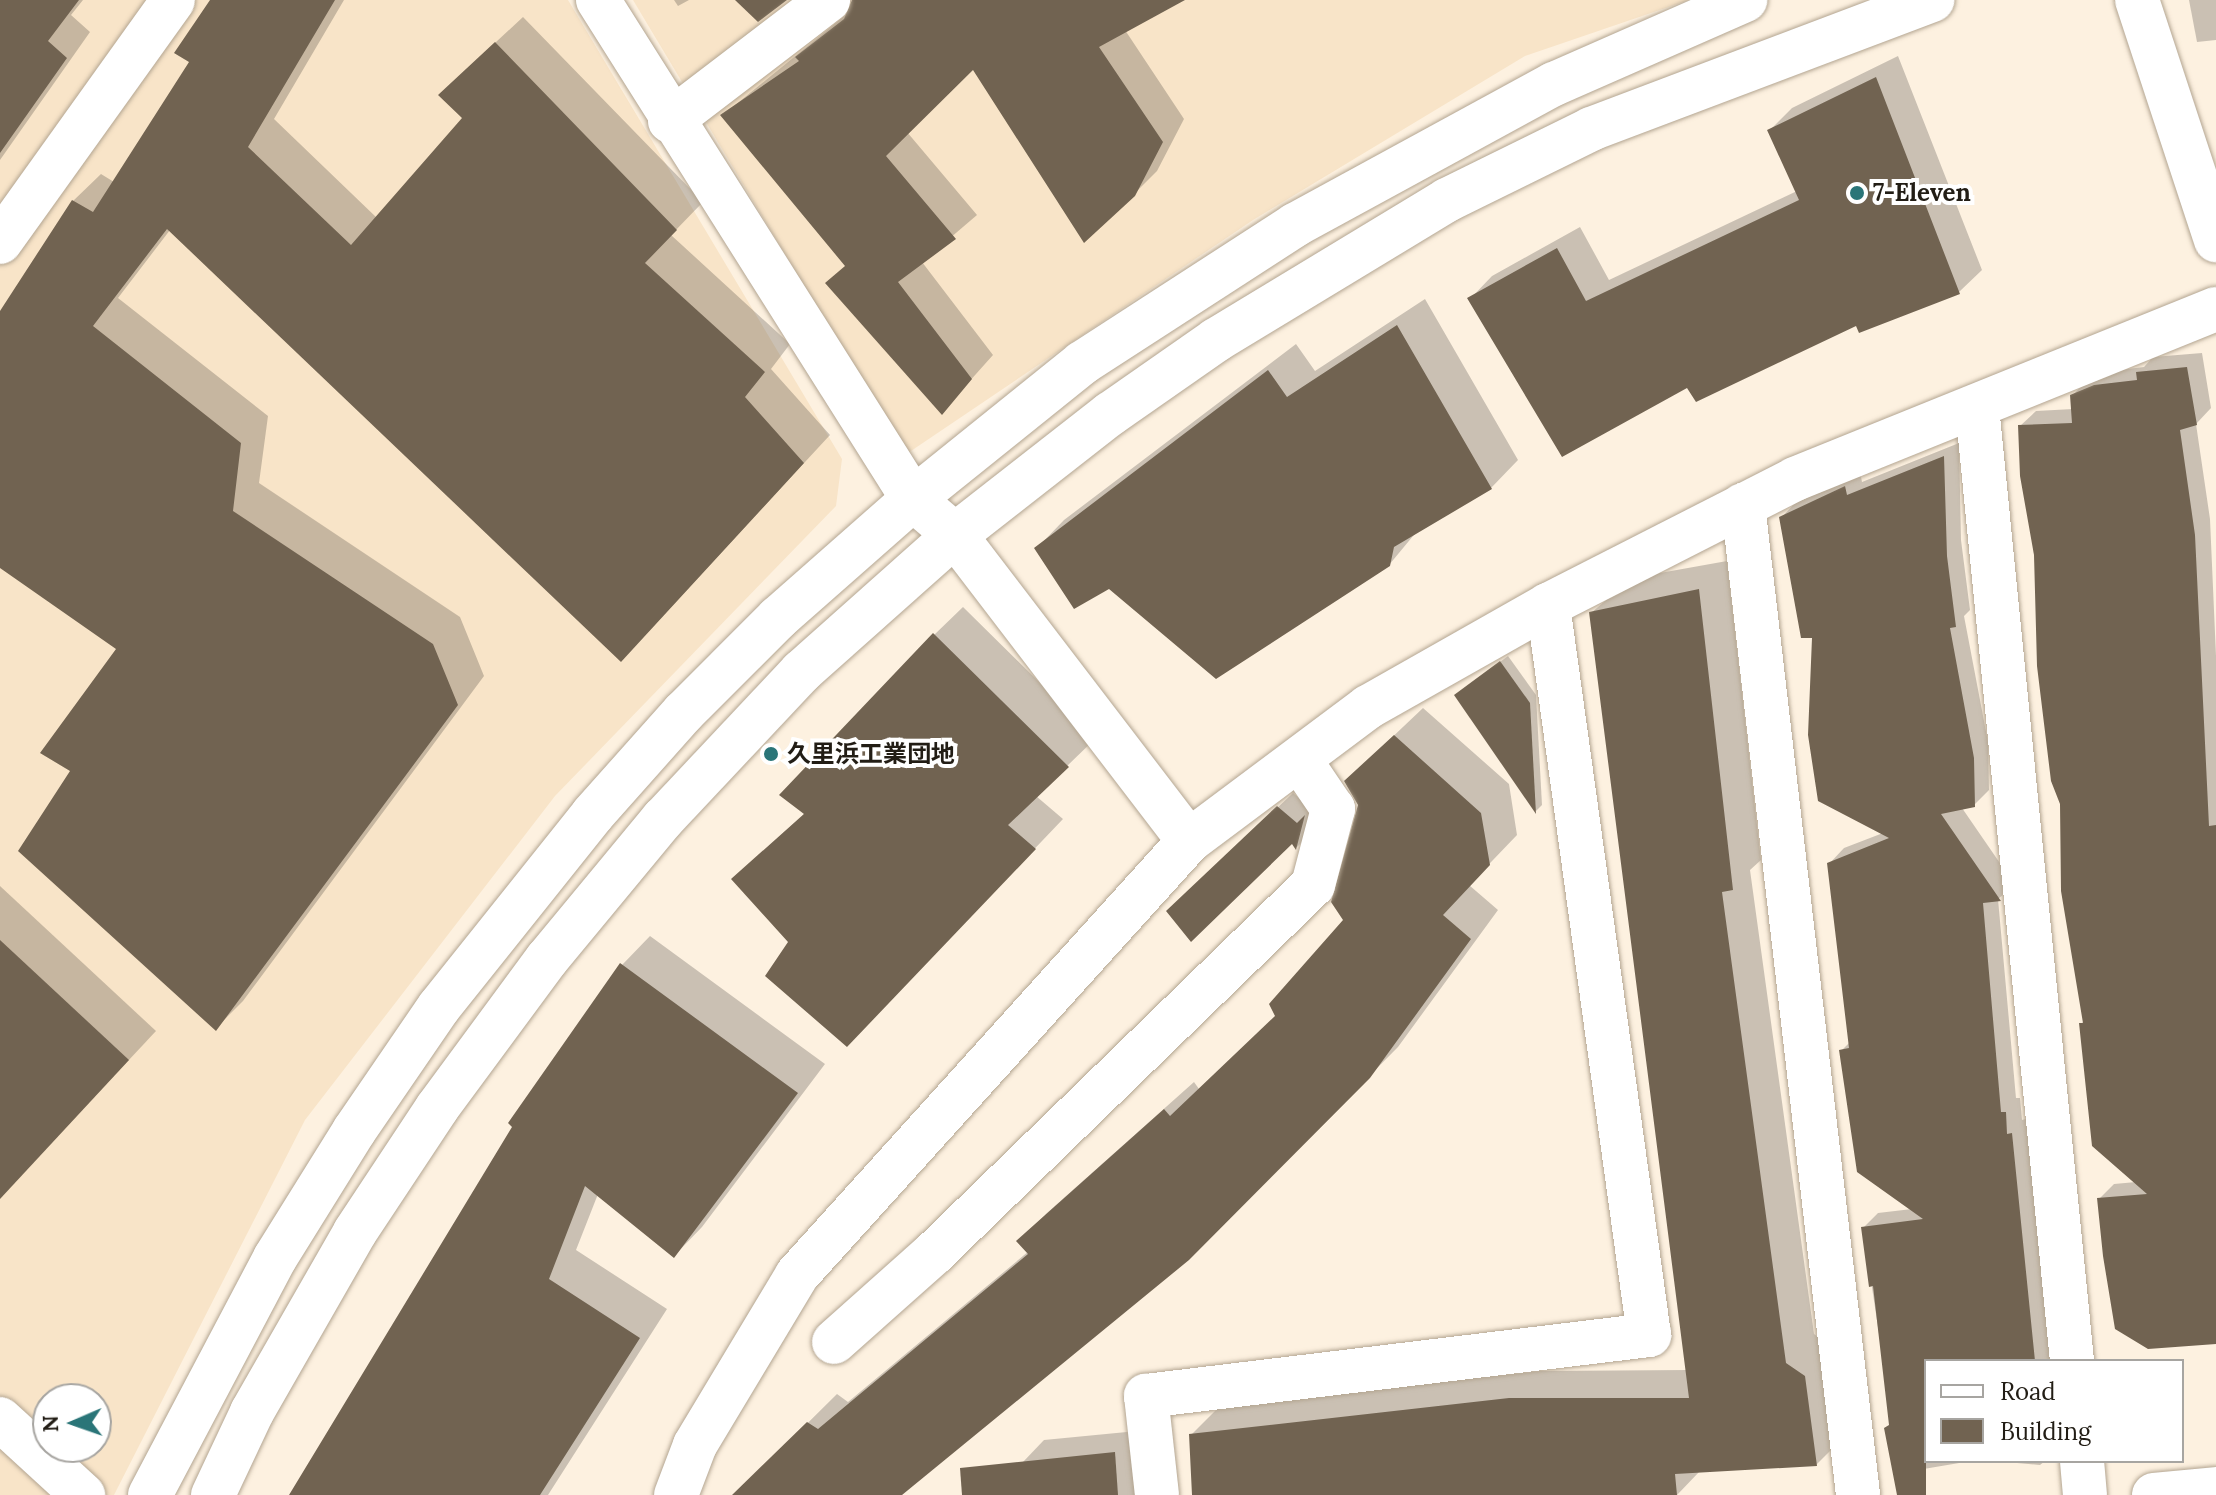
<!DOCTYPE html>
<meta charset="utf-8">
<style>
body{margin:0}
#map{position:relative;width:2216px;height:1495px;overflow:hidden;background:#fdf1e0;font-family:Lora,"Noto Sans JP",serif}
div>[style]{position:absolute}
.built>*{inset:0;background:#f8e4c8}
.shadow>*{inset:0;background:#0003}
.building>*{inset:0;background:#716351}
.roads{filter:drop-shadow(0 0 2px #b3a591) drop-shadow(0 0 2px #b3a591)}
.minor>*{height:44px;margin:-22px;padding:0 22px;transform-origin:22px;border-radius:22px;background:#fff}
.dots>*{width:22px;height:22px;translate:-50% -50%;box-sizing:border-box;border:4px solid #fff;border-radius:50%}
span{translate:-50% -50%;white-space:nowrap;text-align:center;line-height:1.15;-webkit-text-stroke:8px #fff;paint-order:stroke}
.poi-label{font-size:24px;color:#221d15;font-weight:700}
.left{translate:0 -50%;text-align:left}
.legend{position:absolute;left:1924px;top:1359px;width:260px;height:104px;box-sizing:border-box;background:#fff;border:2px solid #a7a5a1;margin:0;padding:10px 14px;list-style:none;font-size:24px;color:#221d15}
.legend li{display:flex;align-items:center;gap:16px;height:40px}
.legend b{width:40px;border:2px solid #a7a5a1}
.north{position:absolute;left:32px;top:1383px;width:80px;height:80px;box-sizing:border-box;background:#fff;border:2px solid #a7a5a1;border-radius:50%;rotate:268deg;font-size:22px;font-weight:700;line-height:32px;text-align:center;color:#221d15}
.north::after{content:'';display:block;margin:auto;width:28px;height:36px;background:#2a7578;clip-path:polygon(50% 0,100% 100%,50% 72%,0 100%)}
</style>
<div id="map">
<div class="built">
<div style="clip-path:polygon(evenodd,0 0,568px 0,842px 459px,836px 506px,555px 796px,305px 1120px,114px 1495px,0 1495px,0 0,48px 1399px,96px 1399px,96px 1447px,48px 1447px,48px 1399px)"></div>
<div style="clip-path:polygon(633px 0,1689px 0,1525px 56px,1253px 220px,905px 455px)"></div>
</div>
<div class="shadow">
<div style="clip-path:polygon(0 0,83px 0,71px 15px,90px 32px,0 160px)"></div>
<div style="clip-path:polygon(213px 0,344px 0,274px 119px,377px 218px,465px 118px,468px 68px,523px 17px,703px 202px,671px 235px,790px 344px,771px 369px,830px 435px,648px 632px,170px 230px,118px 298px,268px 416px,259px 483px,460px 617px,484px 676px,243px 1001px,216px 1028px,119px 649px,0 566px,0 320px,73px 201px,101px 174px,114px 182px,192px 61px)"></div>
<div style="clip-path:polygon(674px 0,689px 0,678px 6px)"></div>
<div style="clip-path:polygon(852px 0,1181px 0,1125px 30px,1184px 119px,1157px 171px,1133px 195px,974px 66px,907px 132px,977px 215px,922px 262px,993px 355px,942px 412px,847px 264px,723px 115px,853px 9px)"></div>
<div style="clip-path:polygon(2189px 0,2216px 0,2216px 40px,2197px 42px)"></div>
<div style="clip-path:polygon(1898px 56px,1982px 270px,1959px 292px,1860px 330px,1857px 323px,1688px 385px,1470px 299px,1492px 276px,1580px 227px,1609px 280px,1797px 191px,1770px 130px,1792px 108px)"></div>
<div style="clip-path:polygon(1425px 299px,1518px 460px,1491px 488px,1418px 530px,1389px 565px,1109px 587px,1037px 548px,1064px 520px,1296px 344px,1315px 371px)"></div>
<div style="clip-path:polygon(2202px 353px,2211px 408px,2196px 424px,2210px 519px,2216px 656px,2216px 1342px,2099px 1199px,2114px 1184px,2136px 1182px,2081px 1024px,2085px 1020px,2020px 426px,2036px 411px,2073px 409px,2072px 396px,2087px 380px,2111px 371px,2144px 367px,2153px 357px)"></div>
<div style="clip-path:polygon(1959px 443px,1961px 540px,1970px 610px,1964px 616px,1988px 742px,1989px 790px,1974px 805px,1962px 808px,2015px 885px,1998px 899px,2016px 1098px,2020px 1098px,2022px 1120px,2026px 1119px,2052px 1361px,1926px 1361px,1926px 1461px,1971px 1461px,1900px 1473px,1863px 1228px,1878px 1213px,1912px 1209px,1841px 1051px,1850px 1042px,1829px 864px,1844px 848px,1883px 833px,1814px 636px,1781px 518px,1796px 502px,1860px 472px,1862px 482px)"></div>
<div style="clip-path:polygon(1727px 561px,1761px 860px,1750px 870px,1814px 1334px,1832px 1347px,1845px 1436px,1816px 1465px,1700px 1471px,1677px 1495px,1194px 1495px,1191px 1435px,1220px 1406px,1539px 1371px,1688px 1370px,1591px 613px,1632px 578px)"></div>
<div style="clip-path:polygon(963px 607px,1096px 738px,1036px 796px,1063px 819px,875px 1016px,790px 942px,733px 879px,805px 813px,934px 635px)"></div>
<div style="clip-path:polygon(1508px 656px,1536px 695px,1542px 805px,1536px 811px,1456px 695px)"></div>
<div style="clip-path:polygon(1423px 708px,1509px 784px,1517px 835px,1469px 885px,1498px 910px,1398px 1047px,1188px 1259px,898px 1495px,735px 1495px,837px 1394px,848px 1402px,1029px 1251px,1019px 1241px,1047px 1213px,1194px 1082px,1199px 1089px,1277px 1016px,1345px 921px,1360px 805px,1346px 781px)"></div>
<div style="clip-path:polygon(1293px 793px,1313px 810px,1311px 833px,1297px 847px,1292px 841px,1184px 896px)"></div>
<div style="clip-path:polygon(0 886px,156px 1031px,0 1198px)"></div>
<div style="clip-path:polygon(650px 936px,825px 1064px,702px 1227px,674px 1256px,598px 1194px,576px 1250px,667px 1309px,548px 1495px,292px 1495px,515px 1126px,622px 965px)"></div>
<div style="clip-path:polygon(1137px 1431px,1141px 1495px,1021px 1495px,1022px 1463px,1044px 1440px)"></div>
<div style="clip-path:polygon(1994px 1461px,2045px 1461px,2040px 1465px)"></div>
</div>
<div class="building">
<div style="clip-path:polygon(0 0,79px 0,48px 41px,67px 58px,0 153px)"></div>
<div style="clip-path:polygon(210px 0,335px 0,248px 147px,351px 245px,462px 118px,438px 95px,495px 42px,677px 230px,645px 263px,765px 372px,745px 397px,804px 463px,621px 662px,167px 229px,93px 326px,241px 443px,233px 511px,433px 644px,458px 705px,216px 1031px,18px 851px,70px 771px,40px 753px,116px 649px,0 568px,0 311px,72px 200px,93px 212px,189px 62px,174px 53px)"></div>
<div style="clip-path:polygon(735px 0,787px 0,758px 22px)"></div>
<div style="clip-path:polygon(852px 0,1185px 0,1099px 47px,1163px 142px,1135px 196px,1084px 243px,973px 70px,886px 156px,956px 239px,898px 282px,972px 379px,942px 415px,825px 283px,845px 266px,720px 115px,799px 61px,795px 57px,844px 19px)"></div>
<div style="clip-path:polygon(1876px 77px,1960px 294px,1859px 333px,1856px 326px,1696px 402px,1687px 388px,1562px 457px,1467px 298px,1557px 248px,1586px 301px,1799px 200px,1767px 130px)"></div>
<div style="clip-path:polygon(1397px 325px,1492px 489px,1394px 547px,1390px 566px,1216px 679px,1109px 589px,1074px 609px,1034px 548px,1268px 370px,1287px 397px)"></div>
<div style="clip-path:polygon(2187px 367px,2197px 425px,2180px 430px,2195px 535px,2209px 826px,2216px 825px,2216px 1344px,2148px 1349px,2115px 1329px,2103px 1256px,2097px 1198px,2147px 1194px,2092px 1146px,2079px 1023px,2083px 1023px,2061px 891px,2060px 804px,2051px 781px,2037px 666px,2034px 555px,2020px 476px,2018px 425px,2072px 423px,2070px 395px,2094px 385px,2137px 380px,2136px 372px)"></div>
<div style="clip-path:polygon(1944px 456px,1947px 556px,1956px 627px,1950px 628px,1974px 758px,1975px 807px,1941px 814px,2001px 901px,1983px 903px,2001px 1112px,2006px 1112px,2007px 1134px,2012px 1133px,2035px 1361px,1926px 1361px,1926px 1495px,1897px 1495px,1884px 1428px,1889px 1425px,1873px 1286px,1869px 1287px,1861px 1227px,1923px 1219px,1857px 1172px,1839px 1050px,1849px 1048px,1827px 863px,1889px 838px,1818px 801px,1808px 735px,1812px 638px,1801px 638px,1779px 517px,1845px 486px,1847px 495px)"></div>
<div style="clip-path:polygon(1699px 589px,1733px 890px,1722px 892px,1786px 1363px,1805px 1376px,1817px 1466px,1675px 1474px,1677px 1495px,1192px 1495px,1189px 1434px,1509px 1398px,1689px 1398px,1589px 612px)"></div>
<div style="clip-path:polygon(933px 633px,1069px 767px,1008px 825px,1036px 849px,847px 1047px,765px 976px,788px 942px,731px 879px,804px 814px,779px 795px)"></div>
<div style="clip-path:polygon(1500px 661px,1530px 703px,1536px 814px,1454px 695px)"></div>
<div style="clip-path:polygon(1394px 735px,1481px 813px,1490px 865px,1443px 915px,1471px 939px,1370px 1078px,1189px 1260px,902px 1495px,732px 1495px,807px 1422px,818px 1429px,1028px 1254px,1016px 1241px,1164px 1109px,1170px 1116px,1275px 1016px,1269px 1004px,1343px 920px,1331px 902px,1358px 805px,1344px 781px)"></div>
<div style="clip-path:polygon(1277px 806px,1297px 823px,1305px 815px,1296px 850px,1292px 844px,1191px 942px,1166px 911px)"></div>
<div style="clip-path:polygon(0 940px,129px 1060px,0 1199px)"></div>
<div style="clip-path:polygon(620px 963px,798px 1093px,674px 1258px,585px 1186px,549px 1279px,640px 1338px,540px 1495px,289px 1495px,512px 1127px,508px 1123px)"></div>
<div style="clip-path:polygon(1115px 1452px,1118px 1495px,962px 1495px,960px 1468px)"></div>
</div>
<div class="roads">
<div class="minor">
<div style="left:598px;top:0;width:590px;rotate:57.74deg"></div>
<div style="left:913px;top:499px;width:55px;rotate:40.6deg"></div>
<div style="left:955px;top:535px;width:385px;rotate:52.6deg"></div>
<div style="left:1189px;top:841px;width:224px;rotate:-36.8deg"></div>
<div style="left:1368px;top:707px;width:207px;rotate:-29.5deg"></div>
<div style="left:1548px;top:605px;width:277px;rotate:-27deg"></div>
<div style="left:1795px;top:479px;width:454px;rotate:-22deg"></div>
<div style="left:2137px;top:0;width:253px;rotate:71.8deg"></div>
<div style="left:670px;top:121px;width:199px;rotate:-37.4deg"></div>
<div style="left:0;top:242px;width:297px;rotate:-54.4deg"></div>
<div style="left:1977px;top:407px;width:959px;rotate:84.31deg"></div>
<div style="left:1743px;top:505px;width:997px;rotate:83.37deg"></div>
<div style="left:834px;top:1342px;width:134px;rotate:-41.7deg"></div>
<div style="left:934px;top:1253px;width:528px;rotate:-44.16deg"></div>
<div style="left:1313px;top:885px;width:79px;rotate:-75.3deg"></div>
<div style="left:1333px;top:809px;width:60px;rotate:-124.2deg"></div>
<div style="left:0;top:1419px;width:113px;rotate:42.5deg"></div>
<div style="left:2082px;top:1461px;width:34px;rotate:85deg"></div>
<div style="left:150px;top:1495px;width:268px;rotate:-62.2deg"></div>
<div style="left:275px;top:1258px;width:150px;rotate:-58.1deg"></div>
<div style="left:354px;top:1131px;width:150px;rotate:-55.6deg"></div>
<div style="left:439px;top:1007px;width:247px;rotate:-51.4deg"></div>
<div style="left:593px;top:814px;width:137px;rotate:-48.3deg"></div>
<div style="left:684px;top:712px;width:133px;rotate:-45deg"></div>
<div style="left:778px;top:618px;width:180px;rotate:-41.4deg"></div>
<div style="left:913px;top:499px;width:217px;rotate:-38.8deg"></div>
<div style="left:1082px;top:363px;width:254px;rotate:-32.9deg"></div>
<div style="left:1295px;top:225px;width:295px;rotate:-28.6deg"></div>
<div style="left:1554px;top:84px;width:209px;rotate:-23.7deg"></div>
<div style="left:213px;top:1495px;width:92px;rotate:-64.8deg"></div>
<div style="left:252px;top:1412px;width:207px;rotate:-60.2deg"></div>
<div style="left:355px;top:1232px;width:149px;rotate:-56.5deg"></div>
<div style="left:437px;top:1108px;width:185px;rotate:-53.6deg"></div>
<div style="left:547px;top:959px;width:182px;rotate:-50.4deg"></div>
<div style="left:663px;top:819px;width:202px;rotate:-46.8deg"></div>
<div style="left:801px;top:672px;width:206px;rotate:-41.7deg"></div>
<div style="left:955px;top:535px;width:197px;rotate:-38deg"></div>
<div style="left:1110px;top:414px;width:129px;rotate:-34.9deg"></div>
<div style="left:1216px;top:340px;width:270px;rotate:-31.2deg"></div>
<div style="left:1447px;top:200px;width:161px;rotate:-26.2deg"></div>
<div style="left:1591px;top:129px;width:365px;rotate:-20.7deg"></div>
<div style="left:676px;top:1495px;width:53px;rotate:-69.2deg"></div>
<div style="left:695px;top:1445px;width:198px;rotate:-59deg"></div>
<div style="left:797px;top:1275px;width:585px;rotate:-47.91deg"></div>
<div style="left:1157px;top:1495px;width:100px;rotate:-96.3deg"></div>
<div style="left:1146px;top:1396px;width:507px;rotate:-6.91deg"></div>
<div style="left:1649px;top:1335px;width:737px;rotate:-97.88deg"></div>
<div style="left:2154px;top:1495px;width:62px;rotate:-5.5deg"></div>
</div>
</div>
<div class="dots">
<div style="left:1857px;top:193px;background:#2a7578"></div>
<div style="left:771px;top:754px;background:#2a7578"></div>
</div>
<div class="poi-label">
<span class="left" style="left:1873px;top:193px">7-Eleven</span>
<span class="left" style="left:787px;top:754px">久里浜工業団地</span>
</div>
<ul class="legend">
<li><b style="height:10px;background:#fff"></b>Road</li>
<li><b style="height:22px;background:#716351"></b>Building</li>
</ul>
<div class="north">N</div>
</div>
